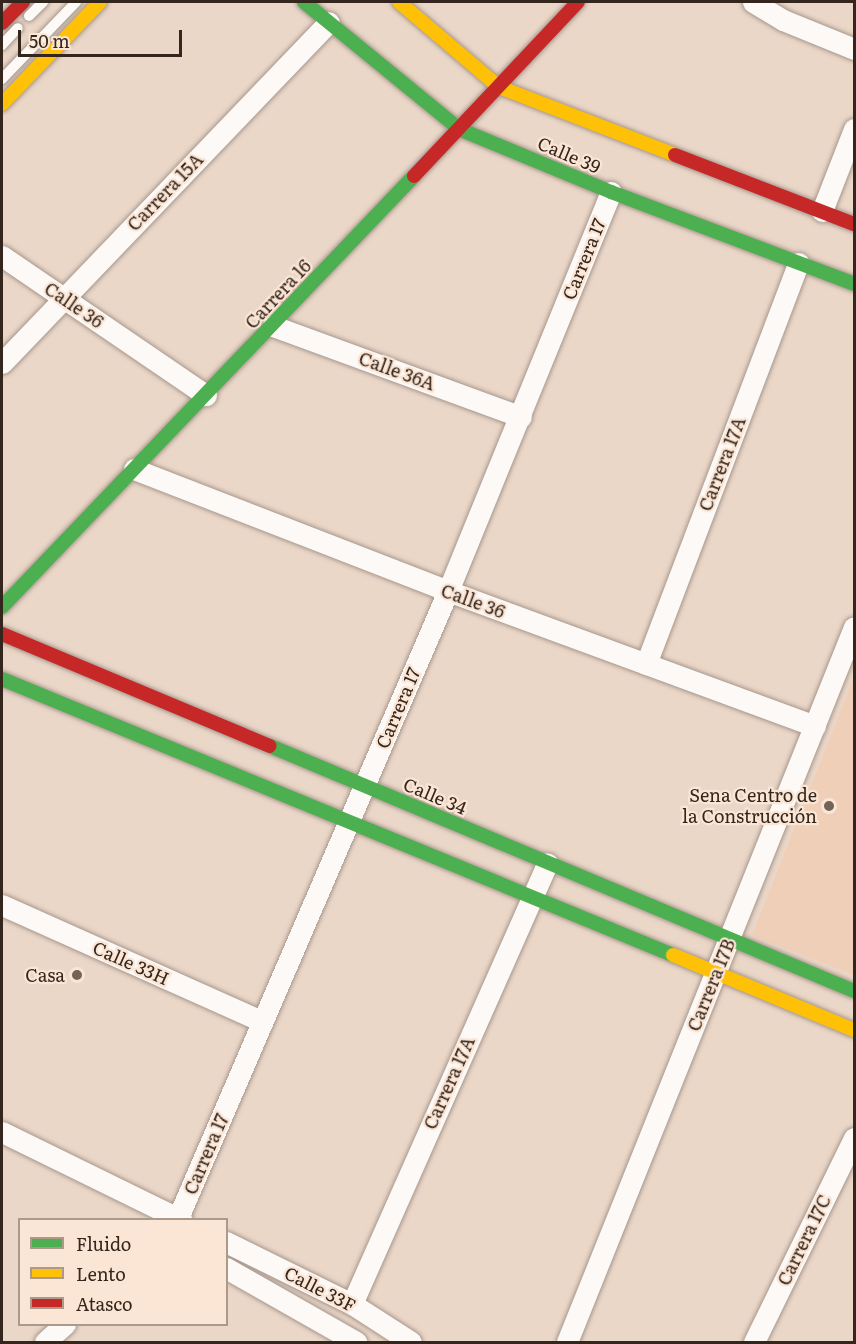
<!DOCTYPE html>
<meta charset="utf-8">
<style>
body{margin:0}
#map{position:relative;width:856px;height:1344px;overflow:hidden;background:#ebd7c8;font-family:Literata,serif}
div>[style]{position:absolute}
.built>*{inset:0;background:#f0cfb8}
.roads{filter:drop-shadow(0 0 2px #a6978c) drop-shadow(0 0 2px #a6978c)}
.lane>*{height:10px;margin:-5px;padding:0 5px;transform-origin:5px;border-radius:5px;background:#fcf9f7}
.street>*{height:21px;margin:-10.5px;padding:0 10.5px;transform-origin:10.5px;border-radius:10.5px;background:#fcf9f7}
.fast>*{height:14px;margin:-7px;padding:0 7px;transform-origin:7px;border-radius:7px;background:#4caf50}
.slow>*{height:14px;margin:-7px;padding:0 7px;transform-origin:7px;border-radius:7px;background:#ffc107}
.jam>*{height:14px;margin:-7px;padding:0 7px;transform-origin:7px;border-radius:7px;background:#c62828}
.dots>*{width:16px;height:16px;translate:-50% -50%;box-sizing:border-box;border:3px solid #fbe5d5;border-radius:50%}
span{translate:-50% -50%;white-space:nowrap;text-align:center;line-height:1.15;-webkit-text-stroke:4.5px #fbe5d5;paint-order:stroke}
.street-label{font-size:18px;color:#34261c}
.poi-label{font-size:18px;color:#34261c}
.right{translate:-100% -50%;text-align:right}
.frame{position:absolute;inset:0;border:3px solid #34261c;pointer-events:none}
.legend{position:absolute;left:18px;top:1218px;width:210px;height:108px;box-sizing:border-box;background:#fbe5d5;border:2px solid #ab998b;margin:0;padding:8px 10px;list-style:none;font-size:18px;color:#34261c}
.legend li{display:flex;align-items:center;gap:12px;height:30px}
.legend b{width:30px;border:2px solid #ab998b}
.scale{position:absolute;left:18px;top:30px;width:164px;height:27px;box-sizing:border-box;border:3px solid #34261c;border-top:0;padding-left:8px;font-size:18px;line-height:21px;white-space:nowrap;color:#34261c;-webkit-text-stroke:4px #fbe5d5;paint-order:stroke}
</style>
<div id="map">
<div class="built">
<div style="clip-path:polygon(854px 677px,854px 975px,752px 935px)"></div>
</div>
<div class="roads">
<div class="lane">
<div style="left:29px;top:16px;width:20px;rotate:-45deg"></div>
<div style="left:2px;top:45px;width:23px;rotate:-47deg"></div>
<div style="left:2px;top:79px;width:107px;rotate:-46.1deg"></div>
</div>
<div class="street">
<div style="left:753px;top:2px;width:35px;rotate:31deg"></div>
<div style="left:783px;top:20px;width:77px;rotate:22.2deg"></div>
<div style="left:822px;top:211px;width:88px;rotate:-68.7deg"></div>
<div style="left:2px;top:256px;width:247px;rotate:34.3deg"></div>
<div style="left:273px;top:326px;width:264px;rotate:20.1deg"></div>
<div style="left:2px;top:363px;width:472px;rotate:-46.2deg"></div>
<div style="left:134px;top:469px;width:337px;rotate:21.2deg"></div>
<div style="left:448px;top:591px;width:391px;rotate:20.2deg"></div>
<div style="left:646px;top:664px;width:429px;rotate:-69.2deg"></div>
<div style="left:2px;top:905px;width:284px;rotate:24.1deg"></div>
<div style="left:2px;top:1132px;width:200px;rotate:26.1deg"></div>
<div style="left:177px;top:1220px;width:685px;rotate:-66.69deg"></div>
<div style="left:448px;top:591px;width:431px;rotate:-67.8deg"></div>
<div style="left:226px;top:1242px;width:140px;rotate:26.2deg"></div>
<div style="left:352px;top:1304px;width:70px;rotate:32.8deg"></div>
<div style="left:226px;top:1268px;width:150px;rotate:29.6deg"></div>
<div style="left:352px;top:1304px;width:482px;rotate:-66.1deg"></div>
<div style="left:45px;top:1342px;width:27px;rotate:-42deg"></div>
<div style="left:567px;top:1342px;width:770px;rotate:-68.13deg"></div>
<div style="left:754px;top:1342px;width:227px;rotate:-63.9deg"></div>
</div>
<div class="fast">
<div style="left:304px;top:2px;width:200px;rotate:39.3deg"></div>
<div style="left:459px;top:129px;width:165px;rotate:22.5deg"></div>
<div style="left:611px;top:192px;width:260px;rotate:20.7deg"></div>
<div style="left:2px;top:607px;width:596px;rotate:-46.29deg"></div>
<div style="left:2px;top:679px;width:726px;rotate:22.36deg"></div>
<div style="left:270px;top:746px;width:633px;rotate:22.76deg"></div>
</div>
<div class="slow">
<div style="left:399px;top:2px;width:131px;rotate:40.4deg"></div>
<div style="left:499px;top:87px;width:189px;rotate:21.1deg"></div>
<div style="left:2px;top:104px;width:141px;rotate:-46.1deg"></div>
<div style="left:673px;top:955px;width:196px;rotate:22.5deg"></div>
</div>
<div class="jam">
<div style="left:2px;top:23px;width:30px;rotate:-45deg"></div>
<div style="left:675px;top:155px;width:192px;rotate:21.1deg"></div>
<div style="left:414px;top:176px;width:239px;rotate:-46.7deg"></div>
<div style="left:2px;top:634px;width:290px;rotate:22.7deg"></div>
</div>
</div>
<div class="dots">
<div style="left:829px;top:806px;background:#746458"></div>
<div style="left:77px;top:975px;background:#746458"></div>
</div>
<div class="street-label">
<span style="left:569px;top:155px;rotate:23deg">Calle 39</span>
<span style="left:165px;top:192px;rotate:-46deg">Carrera 15A</span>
<span style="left:584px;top:259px;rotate:-68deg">Carrera 17</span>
<span style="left:278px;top:294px;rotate:-47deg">Carrera 16</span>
<span style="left:74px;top:305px;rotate:34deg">Calle 36</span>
<span style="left:397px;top:371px;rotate:20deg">Calle 36A</span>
<span style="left:722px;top:464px;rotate:-69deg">Carrera 17A</span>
<span style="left:473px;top:601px;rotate:20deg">Calle 36</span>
<span style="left:398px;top:708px;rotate:-67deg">Carrera 17</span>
<span style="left:435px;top:796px;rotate:23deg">Calle 34</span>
<span style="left:131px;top:963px;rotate:24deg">Calle 33H</span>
<span style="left:711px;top:985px;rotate:-68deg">Carrera 17B</span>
<span style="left:449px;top:1083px;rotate:-66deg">Carrera 17A</span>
<span style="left:206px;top:1154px;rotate:-67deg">Carrera 17</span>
<span style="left:804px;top:1240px;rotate:-64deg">Carrera 17C</span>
<span style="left:320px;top:1289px;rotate:27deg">Calle 33F</span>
</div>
<div class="poi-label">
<span class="right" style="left:817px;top:806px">Sena Centro de<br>la Construcción</span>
<span class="right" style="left:65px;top:975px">Casa</span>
</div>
<div class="frame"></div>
<ul class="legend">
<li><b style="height:8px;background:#4caf50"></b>Fluido</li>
<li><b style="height:8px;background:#ffc107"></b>Lento</li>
<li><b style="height:8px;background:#c62828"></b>Atasco</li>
</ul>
<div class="scale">50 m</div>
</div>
